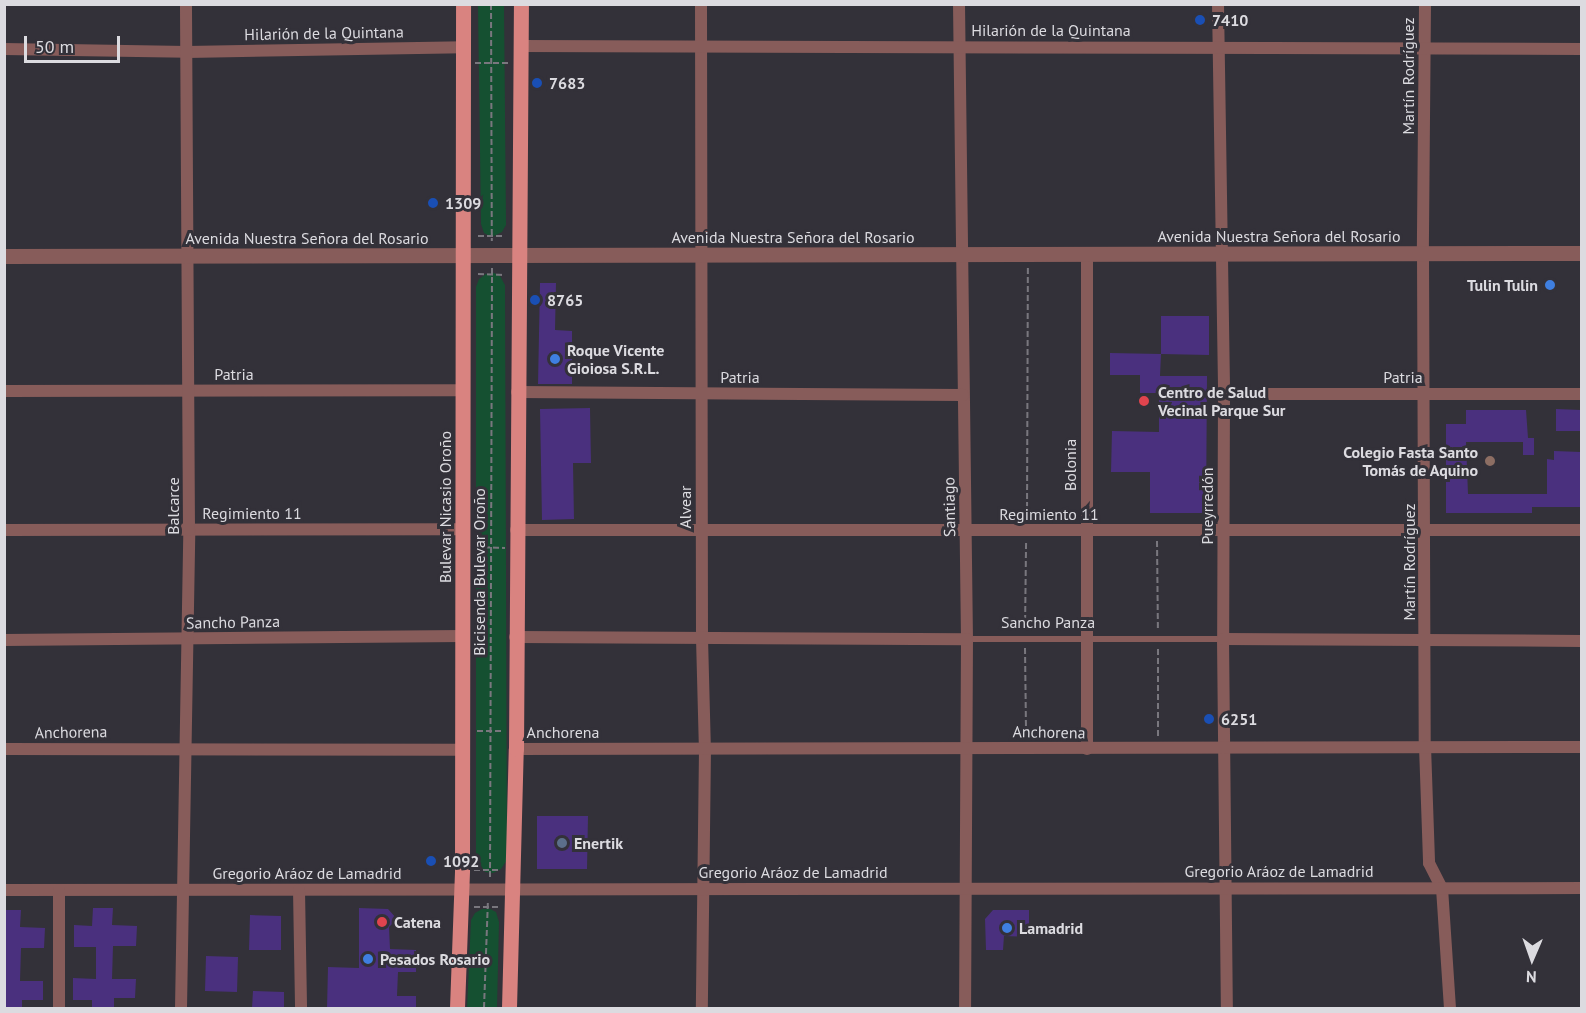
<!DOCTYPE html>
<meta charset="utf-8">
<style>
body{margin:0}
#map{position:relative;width:1586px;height:1013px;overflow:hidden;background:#333139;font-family:"PT Sans",sans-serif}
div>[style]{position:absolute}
.green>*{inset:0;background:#155031}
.building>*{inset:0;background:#4a307e}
.path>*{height:2px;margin-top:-1px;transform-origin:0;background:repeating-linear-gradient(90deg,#79777e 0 6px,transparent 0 9px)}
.service>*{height:6px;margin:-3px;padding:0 3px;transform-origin:3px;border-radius:3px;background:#875c5a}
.minor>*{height:12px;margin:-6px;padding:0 6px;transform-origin:6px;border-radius:6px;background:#875c5a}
.tertiary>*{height:15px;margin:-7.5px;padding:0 7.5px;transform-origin:7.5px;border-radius:7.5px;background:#875c5a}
.primary>*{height:15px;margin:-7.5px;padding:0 7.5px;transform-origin:7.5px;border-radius:7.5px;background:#d98380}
.dots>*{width:16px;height:16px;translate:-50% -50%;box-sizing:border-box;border:3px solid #333139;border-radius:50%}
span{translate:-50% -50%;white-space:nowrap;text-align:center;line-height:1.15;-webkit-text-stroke:6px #333139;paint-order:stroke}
.poi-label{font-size:16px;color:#dcdbe0;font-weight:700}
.left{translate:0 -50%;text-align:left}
.right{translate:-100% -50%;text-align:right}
.street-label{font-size:16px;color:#dcdbe0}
.frame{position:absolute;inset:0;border:6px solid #dcdbe0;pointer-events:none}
.north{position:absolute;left:1502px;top:929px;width:60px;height:60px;-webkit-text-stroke:4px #333139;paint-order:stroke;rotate:182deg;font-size:16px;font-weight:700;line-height:24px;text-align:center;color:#dcdbe0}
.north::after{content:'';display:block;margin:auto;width:21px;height:27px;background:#dcdbe0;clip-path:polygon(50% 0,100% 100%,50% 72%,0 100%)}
.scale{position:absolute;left:24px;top:36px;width:96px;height:27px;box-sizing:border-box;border:3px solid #dcdbe0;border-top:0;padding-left:8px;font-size:18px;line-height:21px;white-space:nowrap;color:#dcdbe0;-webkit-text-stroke:4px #333139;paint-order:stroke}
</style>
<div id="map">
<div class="green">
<div style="clip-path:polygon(478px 5px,504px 5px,506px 225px,502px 232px,492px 237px,484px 233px,481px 224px)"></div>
<div style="clip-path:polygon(494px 273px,500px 276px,505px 285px,507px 860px,501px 869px,493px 873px,485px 872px,476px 858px,476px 287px,479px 279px,486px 274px)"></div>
<div style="clip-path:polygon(482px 909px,490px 909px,496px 912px,499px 922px,497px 1008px,467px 1008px,471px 920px,475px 913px)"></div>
</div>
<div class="building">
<div style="clip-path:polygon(540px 283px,556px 283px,555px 330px,572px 331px,572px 384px,538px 384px)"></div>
<div style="clip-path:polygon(1161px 316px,1209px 316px,1209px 355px,1161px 354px)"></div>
<div style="clip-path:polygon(1110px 353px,1161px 354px,1160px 376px,1207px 376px,1206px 513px,1150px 513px,1150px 472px,1111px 472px,1112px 431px,1159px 432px,1159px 393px,1140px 393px,1140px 375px,1110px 375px)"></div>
<div style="clip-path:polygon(590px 408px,591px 463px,573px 463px,574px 519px,542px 520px,540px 409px)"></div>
<div style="clip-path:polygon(1556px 409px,1581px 410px,1581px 431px,1556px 431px)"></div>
<div style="clip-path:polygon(1466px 410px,1526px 410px,1528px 438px,1534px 438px,1534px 455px,1523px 455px,1523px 442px,1466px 442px,1468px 494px,1547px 494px,1547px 459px,1554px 460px,1554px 451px,1581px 452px,1581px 507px,1532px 507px,1532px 513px,1446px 513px,1446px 424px,1466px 424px)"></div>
<div style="clip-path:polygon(537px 816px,588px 816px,587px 869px,537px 869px)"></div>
<div style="clip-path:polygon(93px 908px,113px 908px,112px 925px,137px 926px,136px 946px,113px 946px,112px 979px,136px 979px,135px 998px,114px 998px,114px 1008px,92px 1008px,92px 1000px,73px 1000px,73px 978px,96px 979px,96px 947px,74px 947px,74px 925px,92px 926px)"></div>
<div style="clip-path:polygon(359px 908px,388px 909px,397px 919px,389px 927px,390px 949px,416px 950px,416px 972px,398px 972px,397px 996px,416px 996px,416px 1008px,327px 1008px,328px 967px,359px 968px)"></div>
<div style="clip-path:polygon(4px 910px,21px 910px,20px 927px,45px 928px,44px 948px,21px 948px,20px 981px,43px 981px,43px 1000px,22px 1000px,22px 1008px,4px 1008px)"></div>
<div style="clip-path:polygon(993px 910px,1029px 910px,1029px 937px,1004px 936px,1003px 950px,986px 950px,985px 919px)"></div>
<div style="clip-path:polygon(250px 915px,281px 916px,281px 950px,249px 950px)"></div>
<div style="clip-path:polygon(206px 956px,238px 957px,237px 992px,205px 991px)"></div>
<div style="clip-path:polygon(253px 991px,284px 992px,284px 1008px,252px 1008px)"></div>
</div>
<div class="path">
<div style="left:491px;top:4px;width:237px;rotate:89.8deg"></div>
<div style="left:475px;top:63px;width:33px"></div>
<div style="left:478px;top:236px;width:27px"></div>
<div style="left:478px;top:274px;width:27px;rotate:2deg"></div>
<div style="left:1027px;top:517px;width:250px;rotate:-89.8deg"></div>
<div style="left:1157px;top:541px;width:90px;rotate:89.4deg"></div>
<div style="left:475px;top:547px;width:30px;rotate:2deg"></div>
<div style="left:1025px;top:630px;width:87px;rotate:-89.3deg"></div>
<div style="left:1025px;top:648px;width:87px;rotate:89.3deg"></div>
<div style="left:1158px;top:649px;width:87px;rotate:90deg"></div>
<div style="left:477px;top:731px;width:24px"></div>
<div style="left:474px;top:870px;width:25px"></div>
<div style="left:490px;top:877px;width:609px;rotate:-89.81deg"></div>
<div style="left:474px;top:907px;width:24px"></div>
<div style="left:484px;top:1008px;width:108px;rotate:-87.9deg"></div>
</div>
<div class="service">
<div style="left:967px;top:639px;width:255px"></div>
</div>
<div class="minor">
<div style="left:701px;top:4px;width:634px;rotate:89.91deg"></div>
<div style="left:702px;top:638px;width:111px;rotate:88.5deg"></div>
<div style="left:705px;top:749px;width:259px;rotate:90.7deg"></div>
<div style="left:959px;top:4px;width:635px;rotate:89.28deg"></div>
<div style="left:967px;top:639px;width:369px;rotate:90.3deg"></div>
<div style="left:1218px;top:4px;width:390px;rotate:89.1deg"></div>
<div style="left:1224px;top:394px;width:245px;rotate:90.2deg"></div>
<div style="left:1223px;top:639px;width:369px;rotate:89.4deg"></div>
<div style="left:1425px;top:4px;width:249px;rotate:90.5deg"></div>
<div style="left:1423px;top:253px;width:493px;rotate:89.8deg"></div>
<div style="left:1425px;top:746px;width:117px;rotate:88deg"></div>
<div style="left:1429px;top:863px;width:28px;rotate:63deg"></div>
<div style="left:1442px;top:888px;width:120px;rotate:86.2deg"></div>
<div style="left:520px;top:46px;width:1062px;rotate:0.16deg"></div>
<div style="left:4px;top:49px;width:183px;rotate:0.9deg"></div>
<div style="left:187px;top:52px;width:276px;rotate:-1deg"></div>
<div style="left:1087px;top:254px;width:495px;rotate:90deg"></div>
<div style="left:4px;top:391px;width:459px;rotate:-0.1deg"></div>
<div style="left:517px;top:392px;width:446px;rotate:0.4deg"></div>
<div style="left:1224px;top:394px;width:358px"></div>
<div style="left:4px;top:530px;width:459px;rotate:-0.1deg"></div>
<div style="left:516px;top:530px;width:1066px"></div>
<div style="left:515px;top:637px;width:452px;rotate:0.3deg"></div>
<div style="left:1223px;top:639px;width:359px;rotate:0.3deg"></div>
<div style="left:4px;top:640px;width:459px;rotate:-0.5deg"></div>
<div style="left:4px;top:749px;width:458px;rotate:0.1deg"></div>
<div style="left:516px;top:749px;width:1066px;rotate:-0.11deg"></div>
<div style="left:4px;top:890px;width:1578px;rotate:-0.07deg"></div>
<div style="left:299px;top:890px;width:118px;rotate:89deg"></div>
<div style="left:59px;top:1008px;width:118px;rotate:-90deg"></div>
<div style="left:181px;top:1008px;width:478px;rotate:-89deg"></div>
<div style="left:189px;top:530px;width:526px;rotate:-90.33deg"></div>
</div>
<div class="tertiary">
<div style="left:4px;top:256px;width:1578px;rotate:-0.11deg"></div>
</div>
<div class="primary">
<div style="left:457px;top:1008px;width:138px;rotate:-87.9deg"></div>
<div style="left:462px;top:870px;width:866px;rotate:-89.93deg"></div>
<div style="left:509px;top:1008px;width:259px;rotate:-88.5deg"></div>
<div style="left:516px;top:749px;width:745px;rotate:-89.62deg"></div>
</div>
<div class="dots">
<div style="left:1200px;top:20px;background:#1a4fb4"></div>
<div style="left:537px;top:83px;background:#1a4fb4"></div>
<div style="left:433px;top:203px;background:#1a4fb4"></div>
<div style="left:1550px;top:285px;background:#3f7fe0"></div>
<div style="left:535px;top:300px;background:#1a4fb4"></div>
<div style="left:555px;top:359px;background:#3f7fe0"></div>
<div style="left:1144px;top:401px;background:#e0444e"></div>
<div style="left:1490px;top:461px;background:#8d6e63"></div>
<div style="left:1209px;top:719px;background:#1a4fb4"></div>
<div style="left:562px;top:843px;background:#5c6f8a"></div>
<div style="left:431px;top:861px;background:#1a4fb4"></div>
<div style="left:382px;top:922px;background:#e0444e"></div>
<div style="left:1007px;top:928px;background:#3f7fe0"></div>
<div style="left:368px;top:959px;background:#3f7fe0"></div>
</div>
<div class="poi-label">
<span class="left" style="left:1212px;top:20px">7410</span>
<span class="left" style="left:549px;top:83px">7683</span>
<span class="left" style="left:445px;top:203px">1309</span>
<span class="right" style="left:1538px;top:285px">Tulin Tulin</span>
<span class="left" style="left:547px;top:300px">8765</span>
<span class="left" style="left:567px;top:359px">Roque Vicente<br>Gioiosa S.R.L.</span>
<span class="left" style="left:1158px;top:401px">Centro de Salud<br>Vecinal Parque Sur</span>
<span class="right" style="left:1478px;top:461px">Colegio Fasta Santo<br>Tomás de Aquino</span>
<span class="left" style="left:1221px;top:719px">6251</span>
<span class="left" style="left:574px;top:843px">Enertik</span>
<span class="left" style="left:443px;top:861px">1092</span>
<span class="left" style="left:394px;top:922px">Catena</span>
<span class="left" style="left:1019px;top:928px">Lamadrid</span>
<span class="left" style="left:380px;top:959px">Pesados Rosario</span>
</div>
<div class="street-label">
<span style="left:1051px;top:30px">Hilarión de la Quintana</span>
<span style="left:324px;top:33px;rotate:-1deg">Hilarión de la Quintana</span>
<span style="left:1408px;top:76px;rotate:-90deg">Martín Rodríguez</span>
<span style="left:1279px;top:236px">Avenida Nuestra Señora del Rosario</span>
<span style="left:793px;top:237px">Avenida Nuestra Señora del Rosario</span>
<span style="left:307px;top:238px">Avenida Nuestra Señora del Rosario</span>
<span style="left:234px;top:374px">Patria</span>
<span style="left:740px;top:377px">Patria</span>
<span style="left:1403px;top:377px">Patria</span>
<span style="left:1070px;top:465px;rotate:-90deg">Bolonia</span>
<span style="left:173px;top:506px;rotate:-90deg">Balcarce</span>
<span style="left:1207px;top:506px;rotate:-90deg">Pueyrredón</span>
<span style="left:445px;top:507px;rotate:-90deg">Bulevar Nicasio Oroño</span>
<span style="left:685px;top:507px;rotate:-90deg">Alvear</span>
<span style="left:949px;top:507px;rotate:-91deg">Santiago</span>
<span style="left:252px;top:513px">Regimiento 11</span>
<span style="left:1049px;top:514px">Regimiento 11</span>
<span style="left:1409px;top:562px;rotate:-90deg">Martín Rodríguez</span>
<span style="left:479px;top:572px;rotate:-90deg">Bicisenda Bulevar Oroño</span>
<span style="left:233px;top:622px;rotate:-1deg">Sancho Panza</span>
<span style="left:1048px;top:622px">Sancho Panza</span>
<span style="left:71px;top:732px;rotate:-1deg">Anchorena</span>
<span style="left:563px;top:732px">Anchorena</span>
<span style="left:1049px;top:732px;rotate:1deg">Anchorena</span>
<span style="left:1279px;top:871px">Gregorio Aráoz de Lamadrid</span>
<span style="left:793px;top:872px">Gregorio Aráoz de Lamadrid</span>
<span style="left:307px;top:873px">Gregorio Aráoz de Lamadrid</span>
</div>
<div class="frame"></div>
<div class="north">N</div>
<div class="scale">50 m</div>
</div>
